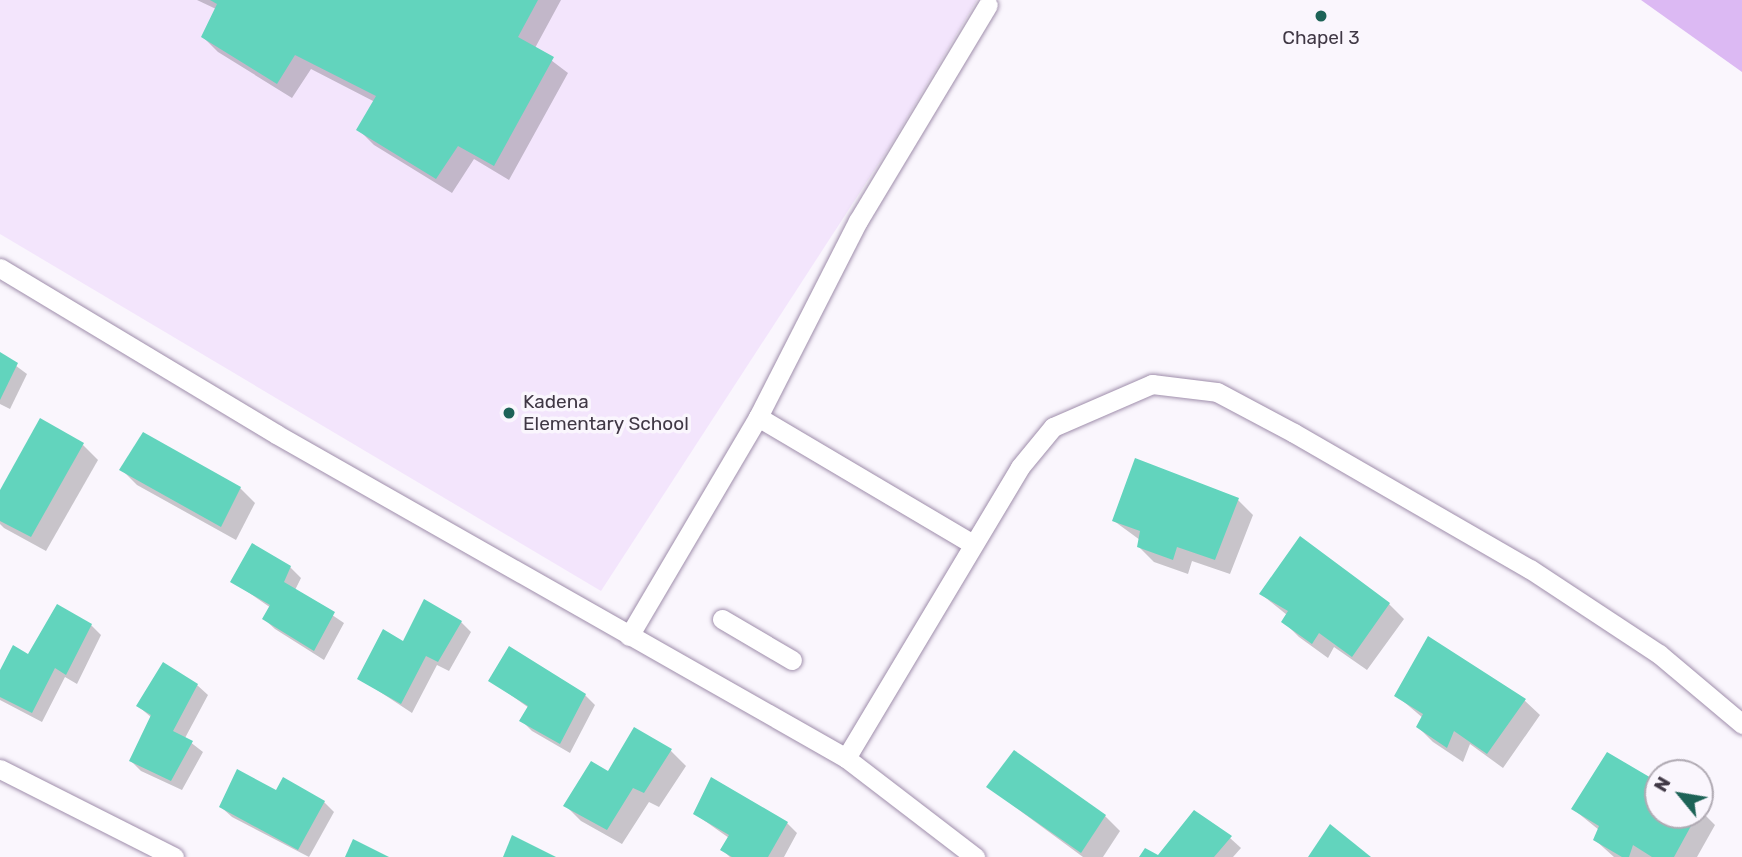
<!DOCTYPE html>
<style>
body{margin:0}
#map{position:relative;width:1742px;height:857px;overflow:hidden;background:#faf6fd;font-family:Rubik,sans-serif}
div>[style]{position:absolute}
.built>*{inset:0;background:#f3e5fc}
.green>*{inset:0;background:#dcb9f3}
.shadow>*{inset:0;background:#0003}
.building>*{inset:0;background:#62d4bd}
.roads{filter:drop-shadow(0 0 2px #9f8eab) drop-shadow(0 0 2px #9f8eab)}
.lane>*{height:19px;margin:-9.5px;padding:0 9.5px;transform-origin:9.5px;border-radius:9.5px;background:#fff}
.dots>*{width:19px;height:19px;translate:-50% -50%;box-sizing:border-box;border:4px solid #faf6fd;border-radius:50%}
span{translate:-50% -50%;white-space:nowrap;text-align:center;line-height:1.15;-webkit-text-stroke:7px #faf6fd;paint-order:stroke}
.poi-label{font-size:19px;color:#403845}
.left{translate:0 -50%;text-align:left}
.north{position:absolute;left:1644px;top:759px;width:70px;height:70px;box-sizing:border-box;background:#faf6fd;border:2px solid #b0aab3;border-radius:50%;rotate:300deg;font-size:19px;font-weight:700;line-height:28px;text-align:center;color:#403845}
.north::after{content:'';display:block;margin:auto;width:24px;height:32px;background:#1d6357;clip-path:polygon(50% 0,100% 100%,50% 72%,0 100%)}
</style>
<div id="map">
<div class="built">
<div style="clip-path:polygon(0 0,977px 0,892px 143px,601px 591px,0 234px)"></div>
</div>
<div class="green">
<div style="clip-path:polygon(1641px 0,1742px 0,1742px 72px)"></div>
</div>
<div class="shadow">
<div style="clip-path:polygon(197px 0,561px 0,535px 48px,568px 73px,509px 180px,474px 159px,452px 193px,374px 145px,359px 130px,375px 102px,311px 69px,292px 98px,218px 52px,203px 37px,216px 9px)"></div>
<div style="clip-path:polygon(0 354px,27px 374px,10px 409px,0 404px)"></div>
<div style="clip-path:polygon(83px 445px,98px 460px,46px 551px,4px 528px,0 524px,0 494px)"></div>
<div style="clip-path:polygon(122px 470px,240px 488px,255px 503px,236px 540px,137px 485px)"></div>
<div style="clip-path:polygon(1238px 500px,1253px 515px,1230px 574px,1192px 561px,1188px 574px,1154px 562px,1139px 547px,1140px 540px,1114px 521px)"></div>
<div style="clip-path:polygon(290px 567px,301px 578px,295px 590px,344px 623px,324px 660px,275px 629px,264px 619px,271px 608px,232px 581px)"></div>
<div style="clip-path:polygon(1261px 594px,1389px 604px,1404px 619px,1367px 670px,1334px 647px,1328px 658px,1299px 637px,1284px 622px,1287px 615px)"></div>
<div style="clip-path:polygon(461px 622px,471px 632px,449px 671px,437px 665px,412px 713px,359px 678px,404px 643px)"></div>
<div style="clip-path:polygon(91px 625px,101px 635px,77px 684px,65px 677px,42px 722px,0 700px,0 673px)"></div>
<div style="clip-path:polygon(491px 681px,585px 695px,595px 705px,570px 753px,532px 731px,522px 721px,529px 708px)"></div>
<div style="clip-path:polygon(197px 685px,208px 695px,185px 738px,203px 752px,182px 790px,141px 771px,131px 761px,152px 718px,138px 706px)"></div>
<div style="clip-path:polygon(1397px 696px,1524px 700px,1540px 715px,1503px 768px,1470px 744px,1463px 762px,1433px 742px,1418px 727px,1423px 718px)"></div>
<div style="clip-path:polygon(635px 729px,671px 751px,686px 766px,659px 807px,649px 802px,622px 844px,581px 821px,566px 806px,609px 774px)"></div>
<div style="clip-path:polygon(1658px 785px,1658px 815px,1700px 815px,1700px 810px,1715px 825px,1697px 857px,1614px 857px,1595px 840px,1599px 830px,1573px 809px)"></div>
<div style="clip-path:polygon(988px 787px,1105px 816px,1120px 831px,1103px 857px,1083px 857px)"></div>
<div style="clip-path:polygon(277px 792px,324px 802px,334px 812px,309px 857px,232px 817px,221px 807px)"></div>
<div style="clip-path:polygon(695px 814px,787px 823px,797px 833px,784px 857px,730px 857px,722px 850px,729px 838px)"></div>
<div style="clip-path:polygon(1230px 838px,1241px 848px,1233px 857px,1159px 857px)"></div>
</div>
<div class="building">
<div style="clip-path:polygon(210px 0,538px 0,518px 37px,554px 57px,494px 166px,458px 146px,436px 179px,356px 130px,376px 96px,295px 55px,277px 84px,201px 37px,217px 4px)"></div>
<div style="clip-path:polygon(0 352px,18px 363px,0 400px)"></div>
<div style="clip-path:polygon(40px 418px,84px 443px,31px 537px,0 521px,0 490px)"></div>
<div style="clip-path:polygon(143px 432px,241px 487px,221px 527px,119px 470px)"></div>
<div style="clip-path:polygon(1135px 458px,1239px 498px,1215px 560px,1177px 547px,1173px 560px,1137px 547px,1140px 531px,1112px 521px)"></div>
<div style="clip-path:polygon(1300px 536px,1390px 603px,1352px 657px,1319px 633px,1312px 644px,1281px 622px,1288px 611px,1259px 594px)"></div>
<div style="clip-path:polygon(252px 543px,291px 566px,284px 582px,335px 612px,314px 651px,262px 619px,270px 605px,230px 582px)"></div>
<div style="clip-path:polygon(424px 599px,462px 621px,438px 662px,426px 656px,401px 704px,357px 679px,383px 629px,403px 641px)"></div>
<div style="clip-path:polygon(57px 604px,92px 624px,66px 675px,55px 668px,32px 713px,0 697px,0 670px,13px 645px,28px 654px)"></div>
<div style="clip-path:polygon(1428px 636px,1526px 699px,1487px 754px,1454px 731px,1447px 748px,1416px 727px,1423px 714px,1394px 696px)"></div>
<div style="clip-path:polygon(509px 646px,586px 694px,560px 744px,519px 721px,528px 706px,488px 681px)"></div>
<div style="clip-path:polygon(163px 662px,198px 684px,173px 731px,193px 741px,171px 781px,129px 761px,151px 715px,136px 706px)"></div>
<div style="clip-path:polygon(634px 727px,672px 749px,644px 793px,633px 788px,607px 830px,563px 806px,591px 761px,608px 771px)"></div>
<div style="clip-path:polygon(1014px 750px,1106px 815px,1081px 853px,986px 787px)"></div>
<div style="clip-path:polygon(1607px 752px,1658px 782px,1658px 815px,1697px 815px,1674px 857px,1652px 857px,1633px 845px,1629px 857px,1622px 857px,1593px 840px,1599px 826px,1571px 809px)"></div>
<div style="clip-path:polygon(237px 769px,276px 790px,283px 777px,325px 801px,298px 850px,219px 807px)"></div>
<div style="clip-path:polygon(711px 777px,788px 822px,768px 857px,732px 857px,720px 850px,729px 835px,693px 814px)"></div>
<div style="clip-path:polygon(1194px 810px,1232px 836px,1214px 857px,1139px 857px,1145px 848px,1158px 855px)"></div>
<div style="clip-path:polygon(1330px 824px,1371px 857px,1308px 857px)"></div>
<div style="clip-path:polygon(512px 835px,556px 857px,503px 857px)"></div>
<div style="clip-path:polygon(353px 839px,389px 857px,345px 857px)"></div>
</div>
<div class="roads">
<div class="lane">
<div style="left:0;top:268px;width:322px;rotate:31deg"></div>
<div style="left:276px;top:434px;width:656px;rotate:29.61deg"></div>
<div style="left:846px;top:758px;width:163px;rotate:37.5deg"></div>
<div style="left:758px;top:417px;width:247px;rotate:30.6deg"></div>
<div style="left:722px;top:619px;width:81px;rotate:30.4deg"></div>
<div style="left:629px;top:636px;width:254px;rotate:-59.5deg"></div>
<div style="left:758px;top:417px;width:220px;rotate:-63deg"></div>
<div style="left:858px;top:221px;width:252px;rotate:-59deg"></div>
<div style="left:846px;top:758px;width:339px;rotate:-59.1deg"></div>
<div style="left:1020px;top:467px;width:52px;rotate:-50.5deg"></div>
<div style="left:1053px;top:427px;width:108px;rotate:-23.5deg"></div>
<div style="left:1152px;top:384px;width:65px;rotate:7deg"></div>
<div style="left:1217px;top:392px;width:87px;rotate:28deg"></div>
<div style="left:1294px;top:433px;width:272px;rotate:30deg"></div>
<div style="left:1530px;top:569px;width:154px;rotate:33.4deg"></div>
<div style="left:1659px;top:654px;width:109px;rotate:40.1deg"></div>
<div style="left:0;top:769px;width:195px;rotate:26.8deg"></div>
</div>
</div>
<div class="dots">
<div style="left:1321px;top:16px;background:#1d6357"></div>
<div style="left:509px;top:413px;background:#1d6357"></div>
</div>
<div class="poi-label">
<span style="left:1321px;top:38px">Chapel 3</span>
<span class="left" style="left:523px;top:413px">Kadena<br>Elementary School</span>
</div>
<div class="north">N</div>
</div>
